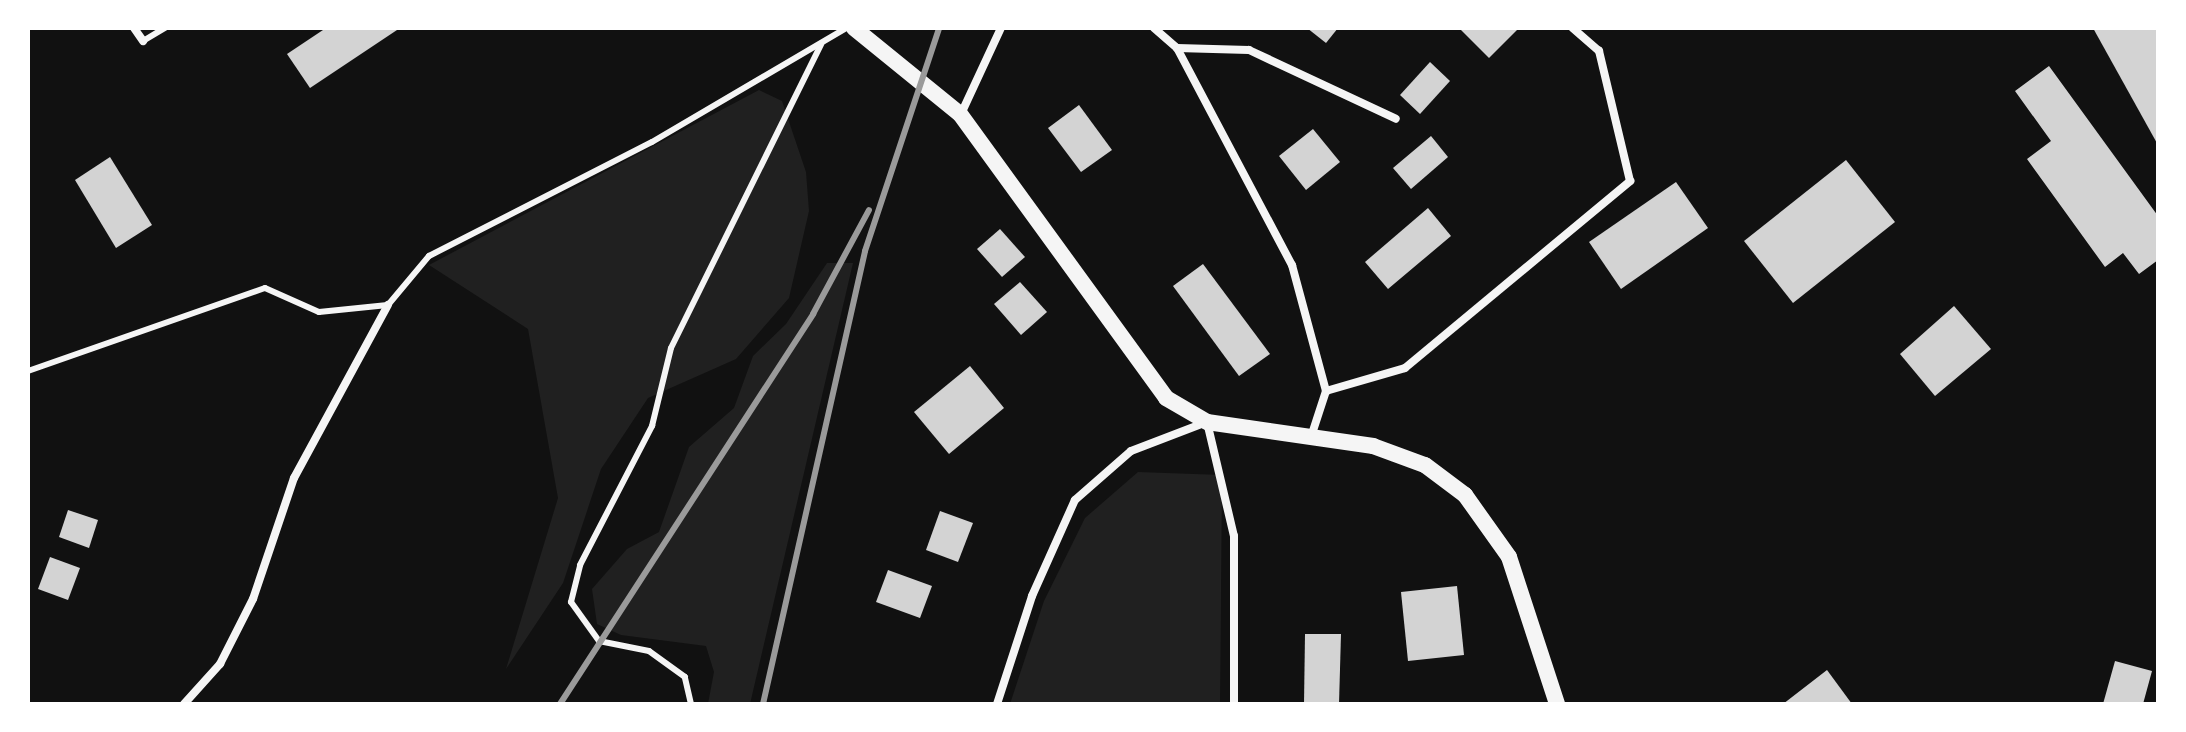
<!DOCTYPE html>
<style>
body{margin:0}
#map{position:relative;width:2186px;height:732px;overflow:hidden;background:#111;font-family:Montserrat,sans-serif}
div>[style]{position:absolute}
.green>*{inset:0;background:#202020}
.building>*{inset:0;background:#d3d3d3}
.service>*{height:6px;margin:-3px;padding:0 3px;transform-origin:3px;border-radius:3px;background:#f5f5f5}
.minor>*{height:8px;margin:-4px;padding:0 4px;transform-origin:4px;border-radius:4px;background:#f5f5f5}
.secondary>*{height:16px;margin:-8px;padding:0 8px;transform-origin:8px;border-radius:8px;background:#f5f5f5}
.rail>*{height:6px;margin:-3px;padding:0 3px;transform-origin:3px;border-radius:3px;background:#9a9a9a}
span{translate:-50% -50%;white-space:nowrap;text-align:center;line-height:1.15;-webkit-text-stroke:7px #fff;paint-order:stroke}
.frame{position:absolute;inset:0;border:30px solid #fff;pointer-events:none}
</style>
<div id="map">
<div class="green">
<div style="clip-path:polygon(759px 90px,782px 101px,806px 172px,809px 211px,789px 298px,736px 359px,648px 398px,601px 469px,563px 583px,506px 669px,558px 498px,528px 329px,429px 265px)"></div>
<div style="clip-path:polygon(827px 263px,853px 263px,750px 704px,708px 704px,714px 672px,706px 646px,621px 635px,597px 624px,592px 589px,627px 549px,659px 532px,689px 447px,734px 408px,753px 356px,786px 324px)"></div>
<div style="clip-path:polygon(1138px 472px,1222px 475px,1220px 704px,1010px 704px,1044px 601px,1085px 518px)"></div>
</div>
<div class="building">
<div style="clip-path:polygon(326px 28px,400px 28px,310px 88px,287px 54px)"></div>
<div style="clip-path:polygon(1307px 28px,1338px 28px,1326px 43px)"></div>
<div style="clip-path:polygon(1459px 28px,1516px 28px,1517px 30px,1489px 58px)"></div>
<div style="clip-path:polygon(2093px 28px,2158px 28px,2158px 145px)"></div>
<div style="clip-path:polygon(1430px 62px,1450px 81px,1420px 114px,1400px 95px)"></div>
<div style="clip-path:polygon(2049px 66px,2158px 216px,2158px 260px,2139px 274px,2123px 253px,2105px 267px,2027px 159px,2051px 141px,2015px 91px)"></div>
<div style="clip-path:polygon(1079px 105px,1112px 150px,1081px 172px,1048px 128px)"></div>
<div style="clip-path:polygon(1313px 129px,1340px 162px,1306px 190px,1279px 156px)"></div>
<div style="clip-path:polygon(1431px 136px,1448px 157px,1411px 189px,1393px 168px)"></div>
<div style="clip-path:polygon(110px 157px,152px 225px,116px 248px,75px 180px)"></div>
<div style="clip-path:polygon(1846px 160px,1895px 222px,1793px 303px,1744px 241px)"></div>
<div style="clip-path:polygon(1676px 182px,1708px 228px,1621px 289px,1589px 242px)"></div>
<div style="clip-path:polygon(1428px 208px,1451px 236px,1388px 289px,1365px 262px)"></div>
<div style="clip-path:polygon(1000px 229px,1025px 257px,1002px 277px,977px 249px)"></div>
<div style="clip-path:polygon(1203px 264px,1270px 354px,1239px 376px,1173px 286px)"></div>
<div style="clip-path:polygon(1020px 282px,1047px 312px,1021px 335px,994px 304px)"></div>
<div style="clip-path:polygon(1954px 306px,1991px 349px,1935px 396px,1900px 354px)"></div>
<div style="clip-path:polygon(970px 366px,1004px 408px,949px 454px,914px 412px)"></div>
<div style="clip-path:polygon(68px 510px,98px 520px,89px 548px,59px 537px)"></div>
<div style="clip-path:polygon(940px 511px,973px 523px,958px 562px,926px 550px)"></div>
<div style="clip-path:polygon(50px 557px,80px 568px,68px 600px,38px 589px)"></div>
<div style="clip-path:polygon(888px 570px,932px 586px,920px 618px,876px 602px)"></div>
<div style="clip-path:polygon(1457px 586px,1464px 655px,1408px 661px,1401px 592px)"></div>
<div style="clip-path:polygon(1305px 634px,1341px 634px,1339px 704px,1304px 704px)"></div>
<div style="clip-path:polygon(2115px 661px,2152px 671px,2143px 704px,2103px 704px)"></div>
<div style="clip-path:polygon(1827px 670px,1852px 704px,1783px 704px)"></div>
</div>
<div class="service">
<div style="left:143px;top:41px;width:26px;rotate:-31deg"></div>
<div style="left:28px;top:371px;width:251px;rotate:-19.3deg"></div>
<div style="left:265px;top:288px;width:59px;rotate:24deg"></div>
<div style="left:319px;top:312px;width:69px;rotate:-5.8deg"></div>
<div style="left:388px;top:305px;width:64px;rotate:-50.1deg"></div>
<div style="left:429px;top:256px;width:250px;rotate:-27.1deg"></div>
<div style="left:652px;top:142px;width:225px;rotate:-30.4deg"></div>
<div style="left:691px;top:704px;width:28px;rotate:-103deg"></div>
<div style="left:685px;top:677px;width:44px;rotate:-144.2deg"></div>
<div style="left:649px;top:651px;width:51px;rotate:-168.7deg"></div>
<div style="left:599px;top:641px;width:48px;rotate:-125.7deg"></div>
<div style="left:571px;top:602px;width:38px;rotate:-76deg"></div>
<div style="left:580px;top:565px;width:157px;rotate:-62.6deg"></div>
<div style="left:652px;top:426px;width:80px;rotate:-76.3deg"></div>
<div style="left:671px;top:348px;width:339px;rotate:-63.7deg"></div>
</div>
<div class="minor">
<div style="left:134px;top:28px;width:16px;rotate:55deg"></div>
<div style="left:1154px;top:28px;width:30px;rotate:41deg"></div>
<div style="left:1177px;top:48px;width:246px;rotate:62.1deg"></div>
<div style="left:1292px;top:265px;width:131px;rotate:74.9deg"></div>
<div style="left:1326px;top:391px;width:48px;rotate:108.1deg"></div>
<div style="left:1177px;top:48px;width:72px;rotate:1.6deg"></div>
<div style="left:1249px;top:50px;width:162px;rotate:25.1deg"></div>
<div style="left:961px;top:114px;width:95px;rotate:-65.1deg"></div>
<div style="left:1326px;top:391px;width:82px;rotate:-16.2deg"></div>
<div style="left:1405px;top:368px;width:293px;rotate:-39.7deg"></div>
<div style="left:1630px;top:181px;width:134px;rotate:-103.4deg"></div>
<div style="left:1599px;top:51px;width:35px;rotate:-139deg"></div>
<div style="left:184px;top:704px;width:54px;rotate:-48deg"></div>
<div style="left:220px;top:664px;width:73px;rotate:-63.1deg"></div>
<div style="left:253px;top:599px;width:128px;rotate:-71.3deg"></div>
<div style="left:294px;top:478px;width:197px;rotate:-61.5deg"></div>
<div style="left:997px;top:704px;width:114px;rotate:-72deg"></div>
<div style="left:1032px;top:596px;width:105px;rotate:-65.9deg"></div>
<div style="left:1075px;top:500px;width:74px;rotate:-41.2deg"></div>
<div style="left:1131px;top:451px;width:81px;rotate:-20.9deg"></div>
<div style="left:1207px;top:422px;width:117px;rotate:76.7deg"></div>
<div style="left:1234px;top:536px;width:168px;rotate:90deg"></div>
</div>
<div class="secondary">
<div style="left:854px;top:28px;width:136px;rotate:39.1deg"></div>
<div style="left:960px;top:114px;width:351px;rotate:54deg"></div>
<div style="left:1166px;top:398px;width:48px;rotate:30.3deg"></div>
<div style="left:1207px;top:422px;width:168px;rotate:8.2deg"></div>
<div style="left:1373px;top:446px;width:55px;rotate:20.1deg"></div>
<div style="left:1425px;top:465px;width:50px;rotate:36.9deg"></div>
<div style="left:1465px;top:495px;width:76px;rotate:54.6deg"></div>
<div style="left:1509px;top:557px;width:155px;rotate:71.9deg"></div>
</div>
<div class="rail">
<div style="left:560px;top:704px;width:465px;rotate:-57deg"></div>
<div style="left:813px;top:314px;width:118px;rotate:-61.7deg"></div>
<div style="left:763px;top:704px;width:464px;rotate:-77.3deg"></div>
<div style="left:865px;top:251px;width:235px;rotate:-71.6deg"></div>
</div>
<div class="frame"></div>
</div>
